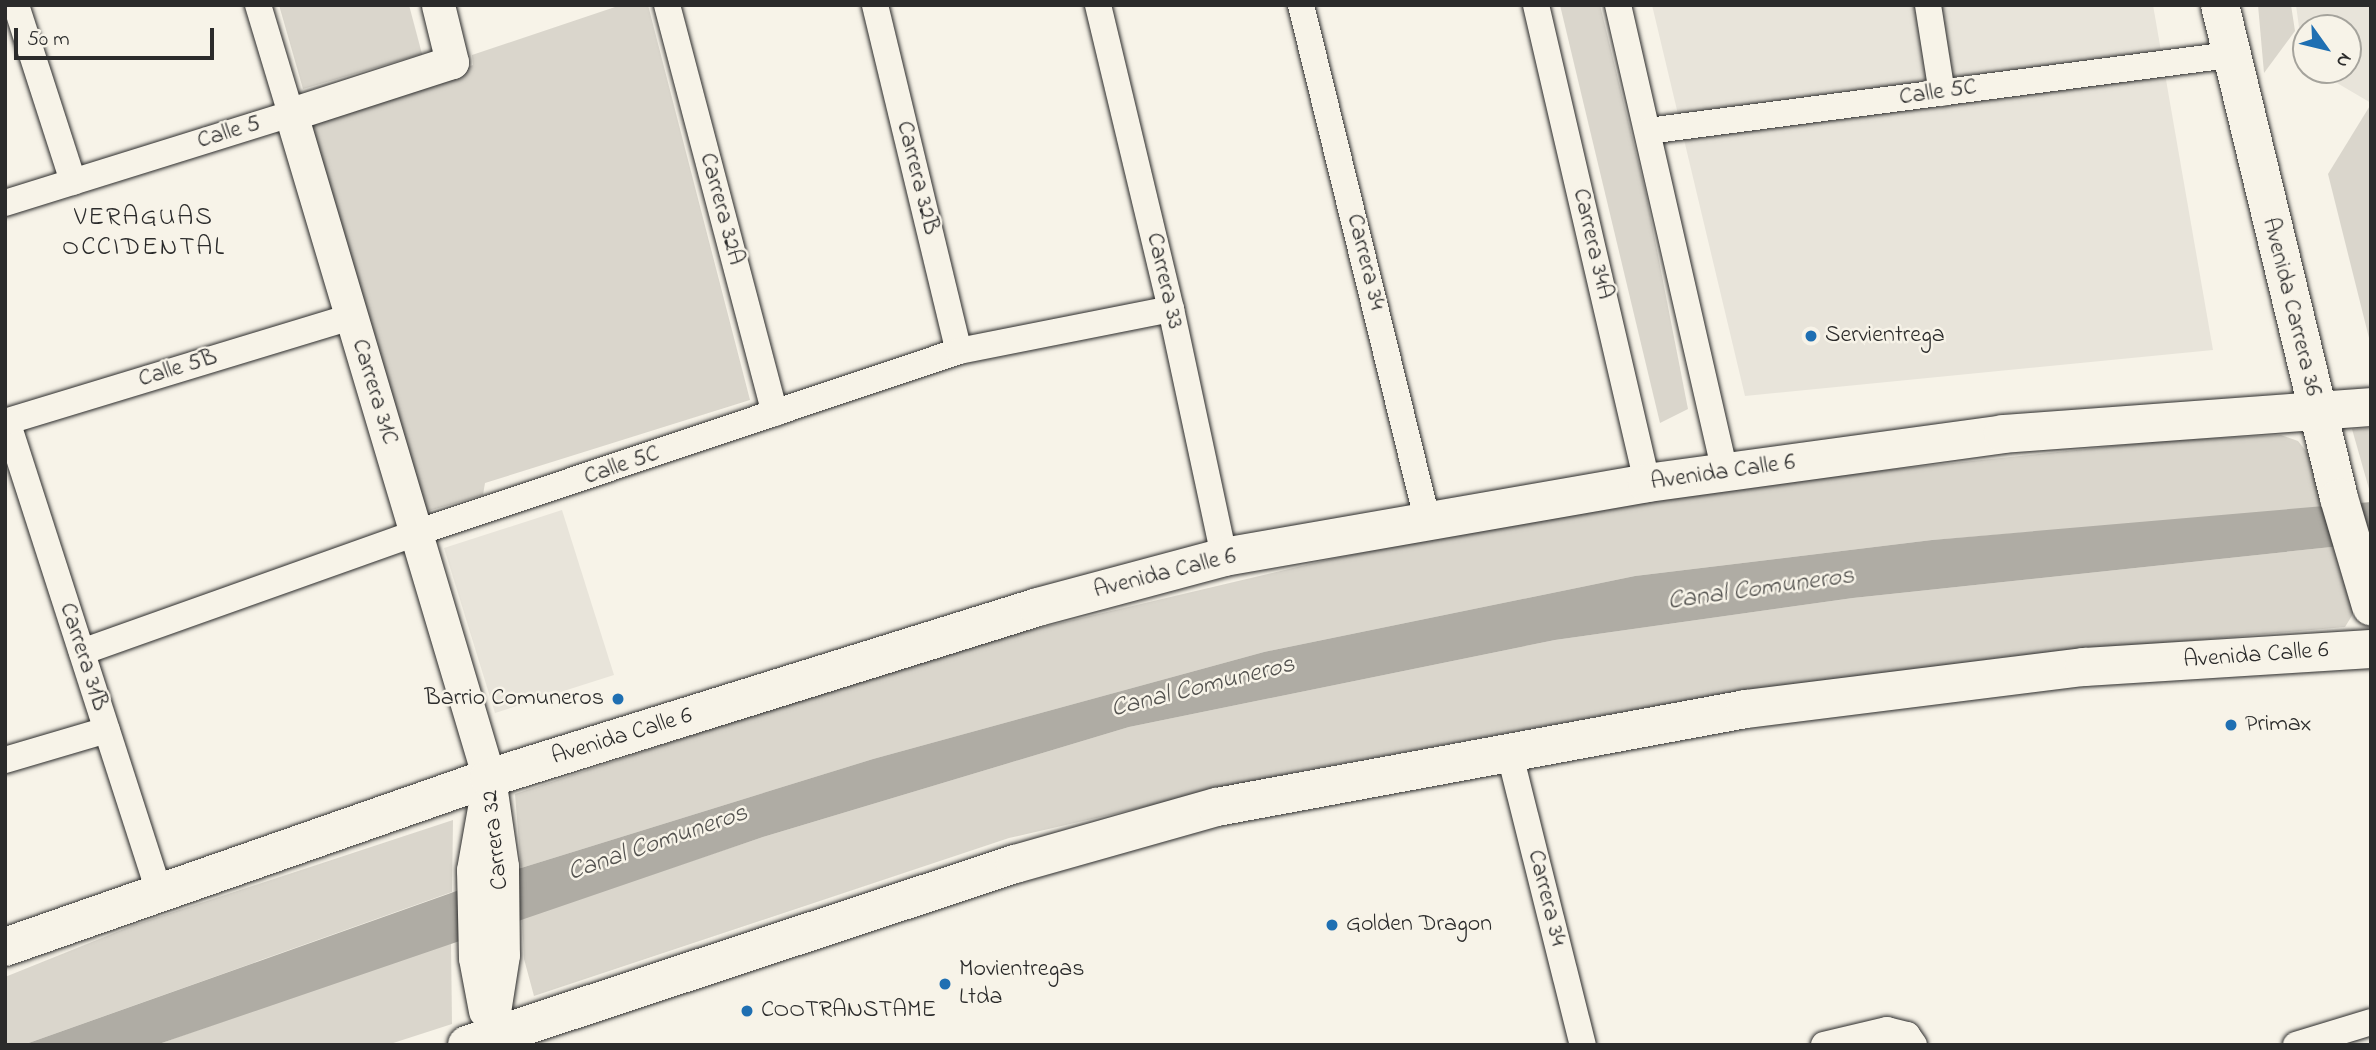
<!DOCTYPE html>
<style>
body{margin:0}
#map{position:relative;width:2376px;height:1050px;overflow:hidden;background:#f7f3e8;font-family:"Indie Flower",sans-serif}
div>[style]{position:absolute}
.built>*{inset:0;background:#e8e4da}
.green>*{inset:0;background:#dad6cc}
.water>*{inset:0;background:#afaca4}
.roads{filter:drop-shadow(0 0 2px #2b2b2b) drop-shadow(0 0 2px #2b2b2b)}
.minor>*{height:26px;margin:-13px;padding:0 13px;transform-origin:13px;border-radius:13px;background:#f7f3e8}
.tertiary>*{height:33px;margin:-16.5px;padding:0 16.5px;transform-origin:16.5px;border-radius:16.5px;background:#f7f3e8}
.secondary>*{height:38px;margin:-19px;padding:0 19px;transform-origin:19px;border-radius:19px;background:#f7f3e8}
.primary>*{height:38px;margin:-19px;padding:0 19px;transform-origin:19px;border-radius:19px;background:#f7f3e8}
.dots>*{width:19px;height:19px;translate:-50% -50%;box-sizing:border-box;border:4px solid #f7f3e8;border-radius:50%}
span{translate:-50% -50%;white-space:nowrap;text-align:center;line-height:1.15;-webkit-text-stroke:5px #f7f3e8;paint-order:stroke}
.street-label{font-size:24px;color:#2b2b2b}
.poi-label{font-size:24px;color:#2b2b2b}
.left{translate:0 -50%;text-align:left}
.right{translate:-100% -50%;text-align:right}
.neighbourhood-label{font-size:26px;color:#2b2b2b;letter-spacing:2px}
.water-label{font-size:26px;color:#53524f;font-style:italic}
.frame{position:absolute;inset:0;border:7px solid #2b2b2b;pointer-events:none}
.north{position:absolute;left:2292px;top:14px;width:70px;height:70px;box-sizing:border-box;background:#f7f3e8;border:2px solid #a5a39c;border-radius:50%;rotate:124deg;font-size:19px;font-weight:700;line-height:28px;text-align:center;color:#2b2b2b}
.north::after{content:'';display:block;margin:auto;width:24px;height:32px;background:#1f6fb2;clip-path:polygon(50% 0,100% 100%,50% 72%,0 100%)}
.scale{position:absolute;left:14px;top:28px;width:200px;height:32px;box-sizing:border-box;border:4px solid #2b2b2b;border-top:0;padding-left:9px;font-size:21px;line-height:24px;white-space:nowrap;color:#2b2b2b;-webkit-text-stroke:5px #f7f3e8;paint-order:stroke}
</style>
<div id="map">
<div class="built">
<div style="clip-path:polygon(1652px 5px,2153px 5px,2213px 350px,1745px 396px)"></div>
<div style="clip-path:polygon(2296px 5px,2371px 5px,2371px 103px,2315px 70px,2348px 70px,2348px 28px,2306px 28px,2304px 64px)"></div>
<div style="clip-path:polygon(562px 510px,614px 675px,495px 713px,444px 548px)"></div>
</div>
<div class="green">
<div style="clip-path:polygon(279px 5px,409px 5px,422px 54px,303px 89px)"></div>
<div style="clip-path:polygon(621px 5px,648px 5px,750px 400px,485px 483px,483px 495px,425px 512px,306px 121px,473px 65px,472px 55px)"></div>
<div style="clip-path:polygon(1560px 5px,1600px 5px,1646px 194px,1688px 409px,1660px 423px)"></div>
<div style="clip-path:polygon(2258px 5px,2291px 5px,2295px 31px,2264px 73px)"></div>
<div style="clip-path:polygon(2371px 104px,2371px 346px,2328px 174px)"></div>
<div style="clip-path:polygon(2371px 428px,2371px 496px,2352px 429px)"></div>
<div style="clip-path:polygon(2281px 435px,2298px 441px,2313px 460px,2328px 508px,1932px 540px,1635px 576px,1264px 652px,873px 759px,521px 868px,515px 794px,959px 647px,1331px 559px,1508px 523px,1745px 485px,2161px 441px)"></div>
<div style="clip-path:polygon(2341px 546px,2354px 599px,2353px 614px,2345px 627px,2004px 657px,1643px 708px,1300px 771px,1009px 838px,534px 996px,524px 959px,522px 918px,763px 837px,1129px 727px,1555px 640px,1853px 598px)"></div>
<div style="clip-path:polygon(453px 820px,452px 892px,23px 1045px,5px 1045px,5px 977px,134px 925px)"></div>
<div style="clip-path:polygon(451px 941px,452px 1024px,387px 1045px,156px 1045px)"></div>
</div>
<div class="water">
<div style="clip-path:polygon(2371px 502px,2371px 551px,2341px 546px,1853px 598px,1555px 640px,1129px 727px,763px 837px,156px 1045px,23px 1045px,521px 868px,873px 759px,1264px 652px,1635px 576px,1932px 540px)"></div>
</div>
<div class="roads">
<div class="minor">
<div style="left:16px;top:5px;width:186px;rotate:72.1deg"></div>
<div style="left:667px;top:5px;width:422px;rotate:75.2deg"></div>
<div style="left:875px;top:5px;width:356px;rotate:76.4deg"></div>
<div style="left:1098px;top:5px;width:313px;rotate:76.5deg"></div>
<div style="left:1171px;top:309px;width:254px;rotate:77.9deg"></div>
<div style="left:1301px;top:5px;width:529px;rotate:76.23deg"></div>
<div style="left:1536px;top:5px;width:491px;rotate:76.9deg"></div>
<div style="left:1618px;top:5px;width:478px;rotate:77.1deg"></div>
<div style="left:1928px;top:5px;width:89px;rotate:81deg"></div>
<div style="left:1648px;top:131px;width:586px;rotate:-7.45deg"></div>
<div style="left:5px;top:203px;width:300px;rotate:-17.3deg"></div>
<div style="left:291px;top:114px;width:114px;rotate:-106.8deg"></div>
<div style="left:7px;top:421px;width:495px;rotate:72.1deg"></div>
<div style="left:5px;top:422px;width:362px;rotate:-16.9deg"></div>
<div style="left:82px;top:652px;width:355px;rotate:-19.6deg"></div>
<div style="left:416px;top:533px;width:573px;rotate:-18.53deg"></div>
<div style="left:959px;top:351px;width:216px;rotate:-11.2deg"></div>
<div style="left:1509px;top:751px;width:303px;rotate:75.9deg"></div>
<div style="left:5px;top:760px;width:106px;rotate:-16.4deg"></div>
<div style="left:1824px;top:1045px;width:65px;rotate:-13.4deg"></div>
<div style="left:1887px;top:1030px;width:21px;rotate:14deg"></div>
<div style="left:1907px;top:1035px;width:12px;rotate:55deg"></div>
<div style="left:2296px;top:1045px;width:78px;rotate:-17deg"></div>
</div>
<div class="tertiary">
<div style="left:438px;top:5px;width:59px;rotate:76.2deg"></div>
<div style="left:452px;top:62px;width:169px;rotate:162.1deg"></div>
<div style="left:291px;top:114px;width:693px;rotate:73.4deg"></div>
<div style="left:489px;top:778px;width:89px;rotate:81.6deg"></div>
<div style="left:502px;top:866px;width:89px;rotate:89.4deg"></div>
<div style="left:503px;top:955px;width:83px;rotate:99deg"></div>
<div style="left:484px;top:808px;width:63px;rotate:100.1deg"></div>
<div style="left:473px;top:870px;width:88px;rotate:88.7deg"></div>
<div style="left:475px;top:958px;width:54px;rotate:79.3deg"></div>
</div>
<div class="secondary">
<div style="left:2220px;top:5px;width:507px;rotate:76.43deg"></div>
<div style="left:2339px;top:498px;width:113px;rotate:73.5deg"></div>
</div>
<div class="primary">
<div style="left:5px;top:947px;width:513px;rotate:-19.25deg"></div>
<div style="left:489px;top:778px;width:575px;rotate:-17.3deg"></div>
<div style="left:1038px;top:607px;width:193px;rotate:-15deg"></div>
<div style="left:1224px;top:557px;width:429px;rotate:-9.9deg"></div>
<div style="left:1647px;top:483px;width:359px;rotate:-7.8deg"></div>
<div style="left:2003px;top:434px;width:369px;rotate:-4.2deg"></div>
<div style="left:467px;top:1045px;width:577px;rotate:-18.28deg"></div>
<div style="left:1015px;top:864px;width:210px;rotate:-15.8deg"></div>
<div style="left:1217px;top:807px;width:538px;rotate:-10.5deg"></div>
<div style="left:1746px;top:709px;width:341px;rotate:-7.1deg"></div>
<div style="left:2084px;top:667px;width:288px;rotate:-3.6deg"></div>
</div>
</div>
<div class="dots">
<div style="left:1811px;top:336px;background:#1f6fb2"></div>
<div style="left:618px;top:699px;background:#1f6fb2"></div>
<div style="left:2231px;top:725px;background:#1f6fb2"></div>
<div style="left:1332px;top:925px;background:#1f6fb2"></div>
<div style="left:945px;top:984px;background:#1f6fb2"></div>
<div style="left:747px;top:1011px;background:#1f6fb2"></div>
</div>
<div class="street-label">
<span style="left:1938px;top:93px;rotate:-8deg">Calle 5C</span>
<span style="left:229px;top:133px;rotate:-17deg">Calle 5</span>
<span style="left:917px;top:178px;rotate:76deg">Carrera 32B</span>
<span style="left:721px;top:209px;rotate:75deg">Carrera 32A</span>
<span style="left:1592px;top:244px;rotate:77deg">Carrera 34A</span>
<span style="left:1365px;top:262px;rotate:76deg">Carrera 34</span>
<span style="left:1164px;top:281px;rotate:77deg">Carrera 33</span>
<span style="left:2291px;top:307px;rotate:76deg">Avenida Carrera 36</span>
<span style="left:178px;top:369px;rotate:-17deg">Calle 5B</span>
<span style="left:374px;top:392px;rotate:73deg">Carrera 31C</span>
<span style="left:622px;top:466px;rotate:-19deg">Calle 5C</span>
<span style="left:1723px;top:473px;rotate:-8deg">Avenida Calle 6</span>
<span style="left:1165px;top:574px;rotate:-14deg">Avenida Calle 6</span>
<span style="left:2256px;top:656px;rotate:-4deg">Avenida Calle 6</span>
<span style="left:83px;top:657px;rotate:72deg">Carrera 31B</span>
<span style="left:622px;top:737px;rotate:-17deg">Avenida Calle 6</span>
<span style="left:496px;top:840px;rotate:-96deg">Carrera 32</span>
<span style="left:1546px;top:898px;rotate:76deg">Carrera 34</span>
</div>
<div class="poi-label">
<span class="left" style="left:1825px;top:336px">Servientrega</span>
<span class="right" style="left:604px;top:699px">Barrio Comuneros</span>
<span class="left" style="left:2245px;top:725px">Primax</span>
<span class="left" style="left:1346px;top:925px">Golden Dragon</span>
<span class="left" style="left:959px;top:984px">Movientregas<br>Ltda</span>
<span class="left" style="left:761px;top:1011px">COOTRANSTAME</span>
</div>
<div class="neighbourhood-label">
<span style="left:144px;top:234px">VERAGUAS<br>OCCIDENTAL</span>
</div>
<div class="water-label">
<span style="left:1761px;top:590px;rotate:-8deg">Canal Comuneros</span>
<span style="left:1203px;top:688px;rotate:-14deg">Canal Comuneros</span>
<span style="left:658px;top:844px;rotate:-19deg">Canal Comuneros</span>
</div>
<div class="frame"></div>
<div class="north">N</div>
<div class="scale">50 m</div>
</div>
